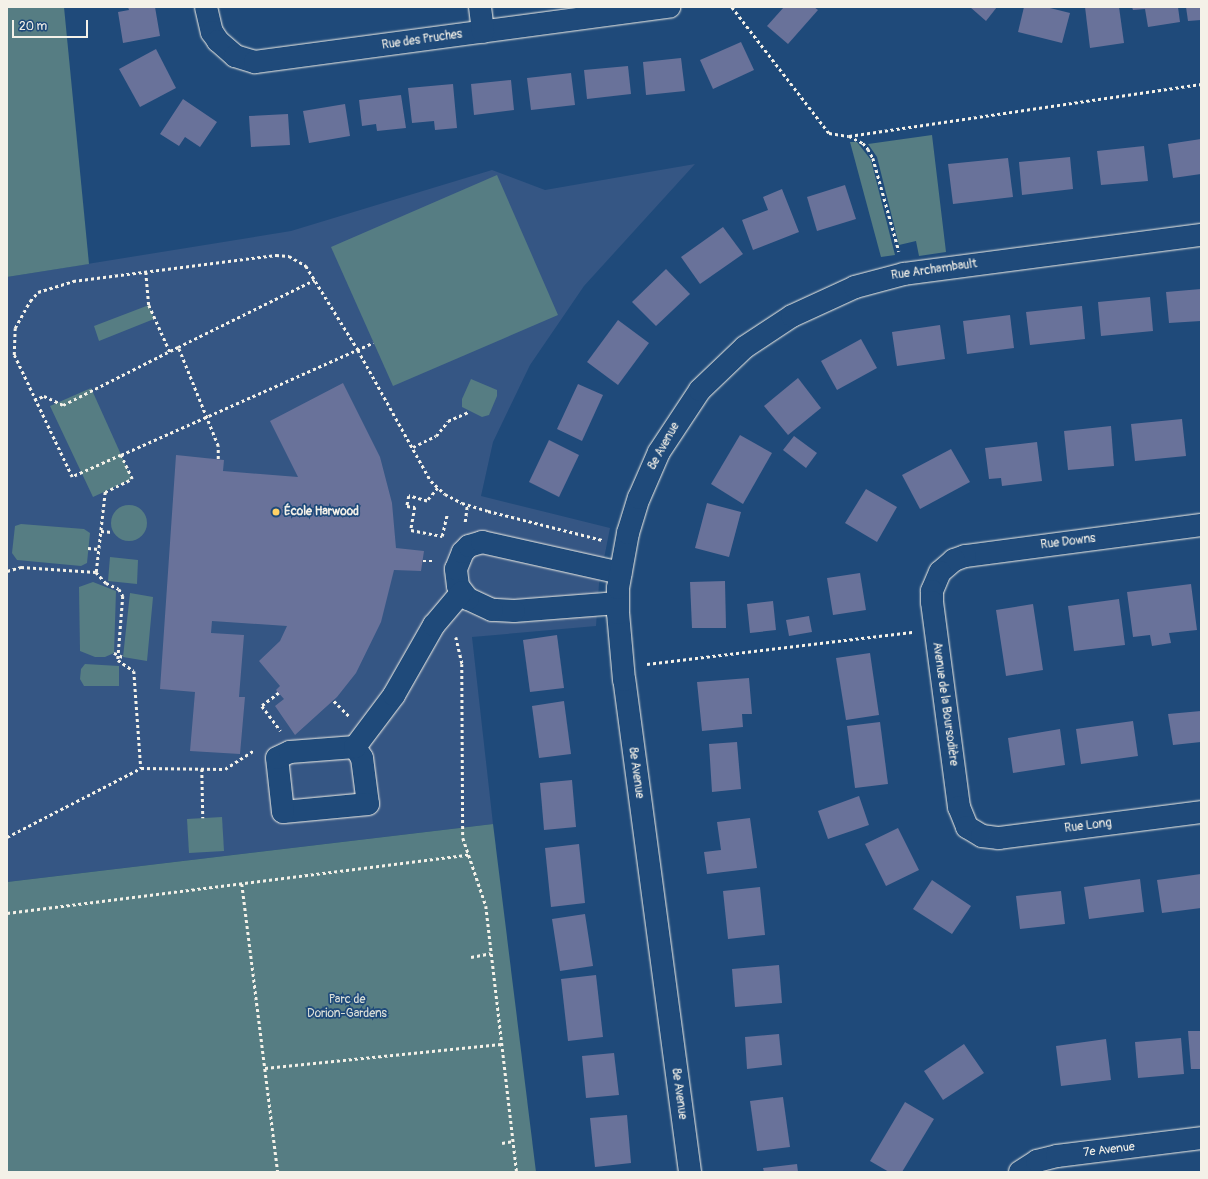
<!DOCTYPE html>
<meta charset="utf-8">
<style>
body{margin:0}
#map{position:relative;width:1208px;height:1179px;overflow:hidden;background:#1f4a7a;font-family:Pangolin,sans-serif}
div>[style]{position:absolute}
.built>*{inset:0;background:#355684}
.green>*{inset:0;background:#567d83}
.round{border-radius:50%}
.building>*{inset:0;background:#69729a}
.path>*{height:2.5px;margin-top:-1.25px;transform-origin:0;background:repeating-linear-gradient(90deg,#f4f1e8 0 3px,transparent 0 6px)}
.roads{filter:drop-shadow(0 0 1px #f4f1e8) drop-shadow(0 0 1px #f4f1e8)}
.minor>*{height:22px;margin:-11px;padding:0 11px;transform-origin:11px;border-radius:11px;background:#1f4a7a}
.dots>*{width:11px;height:11px;translate:-50% -50%;box-sizing:border-box;border:2px solid #1f4a7a;border-radius:50%}
span{translate:-50% -50%;white-space:nowrap;text-align:center;line-height:1.15;-webkit-text-stroke:3.5px #1f4a7a;paint-order:stroke}
.street-label{font-size:12px;color:#f4f1e8}
.poi-label{font-size:12px;color:#f4f1e8;font-weight:700}
.left{translate:0 -50%;text-align:left}
.park-label{font-size:12px;color:#dce0d9}
.frame{position:absolute;inset:0;border:8px solid #f4f1e8;pointer-events:none}
.scale{position:absolute;left:12px;top:20px;width:76px;height:18px;box-sizing:border-box;border:2px solid #f4f1e8;border-top:0;padding-left:5px;font-size:12px;line-height:14px;white-space:nowrap;color:#f4f1e8;-webkit-text-stroke:3px #1f4a7a;paint-order:stroke}
</style>
<div id="map">
<div class="built">
<div style="clip-path:polygon(695px 164px,584px 286px,530px 365px,493px 442px,481px 496px,610px 528px,599px 584px,596px 626px,472px 637px,493px 824px,7px 882px,7px 277px,291px 231px,492px 170px,545px 190px)"></div>
</div>
<div class="green">
<div style="clip-path:polygon(7px 7px,64px 7px,89px 264px,7px 277px)"></div>
<div style="clip-path:polygon(932px 135px,946px 252px,919px 256px,916px 241px,899px 245px,877px 157px,868px 144px)"></div>
<div style="clip-path:polygon(850px 142px,857px 142px,871px 160px,895px 255px,881px 257px)"></div>
<div style="clip-path:polygon(497px 175px,558px 315px,393px 386px,331px 247px)"></div>
<div style="clip-path:polygon(149px 305px,154px 319px,99px 341px,94px 326px)"></div>
<div style="clip-path:polygon(471px 379px,497px 390px,497px 396px,489px 415px,482px 417px,462px 407px,462px 399px)"></div>
<div style="clip-path:polygon(91px 388px,132px 479px,93px 497px,50px 406px)"></div>
<div class="round" style="left:111px;top:505px;width:36px;height:36px"></div>
<div style="clip-path:polygon(21px 524px,84px 529px,90px 533px,87px 563px,81px 566px,17px 560px,12px 553px,15px 526px)"></div>
<div style="clip-path:polygon(110px 557px,138px 560px,137px 584px,108px 581px)"></div>
<div style="clip-path:polygon(93px 582px,116px 591px,114px 653px,105px 657px,95px 657px,80px 651px,79px 587px)"></div>
<div style="clip-path:polygon(130px 593px,153px 597px,147px 661px,123px 657px)"></div>
<div style="clip-path:polygon(85px 664px,119px 666px,119px 686px,84px 686px,80px 679px,81px 669px)"></div>
<div style="clip-path:polygon(222px 817px,224px 851px,189px 853px,187px 819px)"></div>
<div style="clip-path:polygon(493px 824px,536px 1172px,7px 1172px,7px 882px)"></div>
</div>
<div class="building">
<div style="clip-path:polygon(128px 7px,155px 7px,160px 36px,123px 43px,118px 12px,129px 10px)"></div>
<div style="clip-path:polygon(784px 7px,814px 7px,818px 10px,788px 44px,767px 26px)"></div>
<div style="clip-path:polygon(970px 7px,997px 7px,986px 21px)"></div>
<div style="clip-path:polygon(1024px 7px,1046px 7px,1070px 13px,1062px 43px,1018px 32px)"></div>
<div style="clip-path:polygon(1085px 7px,1119px 7px,1124px 43px,1090px 48px)"></div>
<div style="clip-path:polygon(1132px 7px,1178px 7px,1180px 22px,1148px 27px,1145px 9px,1133px 10px)"></div>
<div style="clip-path:polygon(1186px 7px,1201px 7px,1201px 20px,1188px 21px)"></div>
<div style="clip-path:polygon(741px 42px,754px 70px,713px 89px,700px 60px)"></div>
<div style="clip-path:polygon(156px 49px,176px 88px,140px 107px,119px 69px)"></div>
<div style="clip-path:polygon(681px 58px,685px 91px,646px 95px,643px 62px)"></div>
<div style="clip-path:polygon(628px 66px,631px 94px,587px 99px,584px 70px)"></div>
<div style="clip-path:polygon(571px 73px,575px 105px,531px 110px,527px 78px)"></div>
<div style="clip-path:polygon(511px 80px,514px 110px,474px 115px,471px 84px)"></div>
<div style="clip-path:polygon(453px 84px,457px 128px,435px 130px,434px 121px,412px 123px,408px 88px)"></div>
<div style="clip-path:polygon(401px 95px,406px 128px,377px 131px,376px 124px,362px 126px,359px 100px)"></div>
<div style="clip-path:polygon(183px 99px,217px 122px,200px 147px,185px 137px,179px 146px,160px 134px)"></div>
<div style="clip-path:polygon(345px 104px,350px 136px,309px 143px,303px 111px)"></div>
<div style="clip-path:polygon(288px 114px,290px 145px,251px 147px,249px 116px)"></div>
<div style="clip-path:polygon(1201px 139px,1201px 174px,1173px 178px,1168px 144px)"></div>
<div style="clip-path:polygon(1144px 146px,1148px 181px,1101px 185px,1097px 151px)"></div>
<div style="clip-path:polygon(1070px 157px,1073px 189px,1022px 195px,1019px 162px)"></div>
<div style="clip-path:polygon(1008px 158px,1013px 197px,953px 204px,948px 164px)"></div>
<div style="clip-path:polygon(845px 185px,856px 219px,817px 231px,807px 197px)"></div>
<div style="clip-path:polygon(782px 189px,799px 232px,753px 250px,742px 220px,768px 210px,763px 197px)"></div>
<div style="clip-path:polygon(723px 227px,743px 254px,700px 284px,681px 257px)"></div>
<div style="clip-path:polygon(666px 269px,690px 294px,656px 326px,632px 302px)"></div>
<div style="clip-path:polygon(1201px 289px,1201px 321px,1169px 323px,1166px 292px)"></div>
<div style="clip-path:polygon(1150px 297px,1153px 331px,1101px 336px,1098px 302px)"></div>
<div style="clip-path:polygon(1082px 306px,1085px 339px,1030px 345px,1026px 312px)"></div>
<div style="clip-path:polygon(1010px 315px,1014px 348px,967px 354px,963px 321px)"></div>
<div style="clip-path:polygon(618px 320px,649px 343px,618px 385px,587px 362px)"></div>
<div style="clip-path:polygon(940px 325px,945px 359px,897px 366px,892px 332px)"></div>
<div style="clip-path:polygon(861px 339px,877px 368px,837px 390px,821px 361px)"></div>
<div style="clip-path:polygon(798px 378px,821px 408px,788px 435px,764px 406px)"></div>
<div style="clip-path:polygon(343px 383px,380px 457px,392px 503px,396px 548px,424px 551px,421px 571px,394px 570px,381px 622px,356px 673px,337px 697px,295px 735px,275px 706px,284px 699px,276px 690px,280px 686px,259px 661px,280px 641px,287px 626px,212px 621px,211px 633px,244px 635px,239px 697px,245px 697px,240px 754px,190px 751px,195px 692px,160px 689px,176px 455px,224px 460px,223px 471px,298px 477px,270px 421px)"></div>
<div style="clip-path:polygon(578px 384px,603px 395px,582px 441px,557px 429px)"></div>
<div style="clip-path:polygon(1182px 419px,1186px 456px,1135px 461px,1131px 424px)"></div>
<div style="clip-path:polygon(1111px 426px,1114px 466px,1068px 470px,1064px 431px)"></div>
<div style="clip-path:polygon(740px 435px,772px 453px,743px 504px,711px 484px)"></div>
<div style="clip-path:polygon(794px 436px,817px 453px,806px 468px,783px 450px)"></div>
<div style="clip-path:polygon(549px 440px,579px 455px,559px 497px,529px 482px)"></div>
<div style="clip-path:polygon(1037px 442px,1042px 481px,1002px 486px,1001px 478px,989px 479px,985px 448px)"></div>
<div style="clip-path:polygon(951px 449px,970px 482px,920px 509px,902px 475px)"></div>
<div style="clip-path:polygon(866px 489px,897px 507px,877px 542px,845px 523px)"></div>
<div style="clip-path:polygon(707px 503px,741px 512px,729px 557px,695px 548px)"></div>
<div style="clip-path:polygon(860px 573px,866px 610px,833px 615px,827px 578px)"></div>
<div style="clip-path:polygon(725px 581px,726px 628px,692px 628px,690px 582px)"></div>
<div style="clip-path:polygon(1191px 584px,1197px 630px,1169px 633px,1171px 643px,1152px 646px,1150px 635px,1133px 637px,1127px 592px)"></div>
<div style="clip-path:polygon(1119px 599px,1125px 645px,1074px 651px,1068px 606px)"></div>
<div style="clip-path:polygon(773px 601px,776px 630px,750px 633px,747px 604px)"></div>
<div style="clip-path:polygon(1033px 604px,1043px 670px,1006px 676px,996px 610px)"></div>
<div style="clip-path:polygon(809px 616px,812px 632px,789px 636px,786px 620px)"></div>
<div style="clip-path:polygon(557px 635px,564px 688px,530px 692px,523px 640px)"></div>
<div style="clip-path:polygon(870px 653px,879px 715px,846px 720px,836px 658px)"></div>
<div style="clip-path:polygon(749px 678px,752px 714px,742px 714px,743px 727px,702px 731px,697px 682px)"></div>
<div style="clip-path:polygon(564px 701px,571px 754px,539px 758px,532px 706px)"></div>
<div style="clip-path:polygon(1201px 711px,1201px 742px,1173px 745px,1168px 714px)"></div>
<div style="clip-path:polygon(1133px 721px,1138px 756px,1081px 764px,1076px 729px)"></div>
<div style="clip-path:polygon(880px 722px,888px 784px,855px 788px,847px 726px)"></div>
<div style="clip-path:polygon(1060px 729px,1065px 765px,1013px 773px,1008px 738px)"></div>
<div style="clip-path:polygon(737px 742px,741px 789px,712px 792px,709px 744px)"></div>
<div style="clip-path:polygon(572px 780px,576px 827px,544px 830px,540px 783px)"></div>
<div style="clip-path:polygon(859px 796px,869px 825px,828px 839px,818px 811px)"></div>
<div style="clip-path:polygon(750px 818px,757px 868px,707px 874px,704px 852px,721px 850px,717px 822px)"></div>
<div style="clip-path:polygon(898px 828px,919px 870px,886px 886px,865px 844px)"></div>
<div style="clip-path:polygon(579px 844px,585px 903px,551px 907px,545px 848px)"></div>
<div style="clip-path:polygon(1201px 874px,1201px 908px,1162px 913px,1157px 880px)"></div>
<div style="clip-path:polygon(1140px 879px,1144px 912px,1089px 919px,1084px 887px)"></div>
<div style="clip-path:polygon(932px 880px,971px 906px,952px 934px,913px 909px)"></div>
<div style="clip-path:polygon(760px 887px,765px 935px,728px 939px,723px 891px)"></div>
<div style="clip-path:polygon(1061px 891px,1065px 924px,1020px 929px,1016px 896px)"></div>
<div style="clip-path:polygon(585px 914px,593px 966px,560px 971px,552px 919px)"></div>
<div style="clip-path:polygon(779px 965px,782px 1003px,735px 1007px,732px 969px)"></div>
<div style="clip-path:polygon(596px 975px,603px 1037px,568px 1041px,561px 979px)"></div>
<div style="clip-path:polygon(1188px 1031px,1201px 1031px,1201px 1069px,1191px 1069px)"></div>
<div style="clip-path:polygon(779px 1034px,782px 1065px,747px 1069px,745px 1037px)"></div>
<div style="clip-path:polygon(1181px 1038px,1184px 1074px,1138px 1078px,1135px 1042px)"></div>
<div style="clip-path:polygon(1106px 1039px,1111px 1080px,1061px 1086px,1056px 1046px)"></div>
<div style="clip-path:polygon(964px 1044px,984px 1073px,943px 1100px,924px 1071px)"></div>
<div style="clip-path:polygon(614px 1053px,619px 1095px,586px 1098px,582px 1056px)"></div>
<div style="clip-path:polygon(783px 1097px,790px 1147px,757px 1151px,750px 1101px)"></div>
<div style="clip-path:polygon(905px 1102px,934px 1119px,902px 1172px,889px 1172px,870px 1161px)"></div>
<div style="clip-path:polygon(627px 1115px,631px 1163px,595px 1167px,590px 1118px)"></div>
<div style="clip-path:polygon(797px 1164px,798px 1172px,764px 1172px,763px 1168px)"></div>
</div>
<div class="path">
<div style="left:732px;top:7px;width:159px;rotate:52.4deg"></div>
<div style="left:829px;top:133px;width:20px;rotate:9deg"></div>
<div style="left:849px;top:136px;width:16px;rotate:27deg"></div>
<div style="left:863px;top:143px;width:8px;rotate:50deg"></div>
<div style="left:868px;top:149px;width:10px;rotate:61deg"></div>
<div style="left:873px;top:158px;width:97px;rotate:74.4deg"></div>
<div style="left:849px;top:136px;width:356px;rotate:-8.4deg"></div>
<div style="left:146px;top:272px;width:33px;rotate:85deg"></div>
<div style="left:149px;top:305px;width:51px;rotate:65.9deg"></div>
<div style="left:34px;top:400px;width:11px;rotate:-22deg"></div>
<div style="left:44px;top:396px;width:21px;rotate:25deg"></div>
<div style="left:63px;top:405px;width:129px;rotate:-26.8deg"></div>
<div style="left:413px;top:447px;width:25px;rotate:-26deg"></div>
<div style="left:436px;top:436px;width:19px;rotate:-51deg"></div>
<div style="left:448px;top:421px;width:22px;rotate:-24deg"></div>
<div style="left:121px;top:455px;width:54px;rotate:155.8deg"></div>
<div style="left:72px;top:477px;width:135px;rotate:-115.4deg"></div>
<div style="left:14px;top:355px;width:27px;rotate:-88deg"></div>
<div style="left:15px;top:328px;width:31px;rotate:-61deg"></div>
<div style="left:30px;top:301px;width:12px;rotate:-48deg"></div>
<div style="left:38px;top:292px;width:37px;rotate:-17deg"></div>
<div style="left:73px;top:281px;width:205px;rotate:-7.3deg"></div>
<div style="left:276px;top:255px;width:13px;rotate:4deg"></div>
<div style="left:289px;top:256px;width:20px;rotate:30deg"></div>
<div style="left:306px;top:266px;width:99px;rotate:58.2deg"></div>
<div style="left:358px;top:350px;width:150px;rotate:60.9deg"></div>
<div style="left:431px;top:481px;width:19px;rotate:43deg"></div>
<div style="left:445px;top:494px;width:19px;rotate:28deg"></div>
<div style="left:462px;top:503px;width:27px;rotate:17deg"></div>
<div style="left:488px;top:511px;width:119px;rotate:14.2deg"></div>
<div style="left:218px;top:459px;width:13px;rotate:-90deg"></div>
<div style="left:218px;top:446px;width:107px;rotate:-112deg"></div>
<div style="left:178px;top:347px;width:152px;rotate:-26.2deg"></div>
<div style="left:438px;top:488px;width:17px;rotate:130deg"></div>
<div style="left:427px;top:501px;width:19px;rotate:-164deg"></div>
<div style="left:409px;top:496px;width:10px;rotate:101deg"></div>
<div style="left:407px;top:506px;width:8px;rotate:7deg"></div>
<div style="left:415px;top:507px;width:23px;rotate:100deg"></div>
<div style="left:411px;top:530px;width:32px;rotate:11deg"></div>
<div style="left:442px;top:536px;width:22px;rotate:-77deg"></div>
<div style="left:465px;top:522px;width:17px;rotate:-83deg"></div>
<div style="left:101px;top:531px;width:11px;rotate:5deg"></div>
<div style="left:88px;top:548px;width:11px;rotate:5deg"></div>
<div style="left:423px;top:561px;width:10px"></div>
<div style="left:7px;top:571px;width:15px;rotate:-16deg"></div>
<div style="left:21px;top:567px;width:75px;rotate:3.8deg"></div>
<div style="left:96px;top:572px;width:81px;rotate:-83.6deg"></div>
<div style="left:105px;top:492px;width:30px;rotate:-26deg"></div>
<div style="left:132px;top:479px;width:26px;rotate:-115deg"></div>
<div style="left:121px;top:455px;width:276px;rotate:-24deg"></div>
<div style="left:96px;top:572px;width:15px;rotate:48deg"></div>
<div style="left:106px;top:583px;width:14px;rotate:25deg"></div>
<div style="left:119px;top:589px;width:8px;rotate:60deg"></div>
<div style="left:123px;top:596px;width:64px;rotate:94.5deg"></div>
<div style="left:118px;top:660px;width:19px;rotate:35deg"></div>
<div style="left:134px;top:671px;width:97px;rotate:85.9deg"></div>
<div style="left:141px;top:768px;width:84px;rotate:0.7deg"></div>
<div style="left:225px;top:769px;width:35px;rotate:-33deg"></div>
<div style="left:456px;top:637px;width:28px;rotate:77deg"></div>
<div style="left:462px;top:664px;width:174px;rotate:89.7deg"></div>
<div style="left:463px;top:838px;width:72px;rotate:71.3deg"></div>
<div style="left:486px;top:906px;width:268px;rotate:83.4deg"></div>
<div style="left:114px;top:653px;width:10px;rotate:24deg"></div>
<div style="left:647px;top:664px;width:267px;rotate:-6.9deg"></div>
<div style="left:279px;top:693px;width:21px;rotate:143deg"></div>
<div style="left:262px;top:706px;width:31px;rotate:53deg"></div>
<div style="left:334px;top:701px;width:21px;rotate:45deg"></div>
<div style="left:202px;top:769px;width:49px;rotate:88.8deg"></div>
<div style="left:7px;top:837px;width:151px;rotate:-27.2deg"></div>
<div style="left:242px;top:884px;width:290px;rotate:82.9deg"></div>
<div style="left:7px;top:913px;width:466px;rotate:-7.2deg"></div>
<div style="left:471px;top:957px;width:20px;rotate:-11deg"></div>
<div style="left:265px;top:1068px;width:237px;rotate:-5.8deg"></div>
<div style="left:502px;top:1143px;width:11px;rotate:-10deg"></div>
</div>
<div class="roads">
<div class="minor">
<div style="left:206px;top:7px;width:26px;rotate:77deg"></div>
<div style="left:212px;top:32px;width:11px;rotate:56deg"></div>
<div style="left:218px;top:41px;width:23px;rotate:41deg"></div>
<div style="left:235px;top:56px;width:21px;rotate:17deg"></div>
<div style="left:255px;top:62px;width:418px;rotate:-7.6deg"></div>
<div style="left:480px;top:7px;width:25px;rotate:83deg"></div>
<div style="left:1201px;top:525px;width:238px;rotate:172.5deg"></div>
<div style="left:965px;top:556px;width:12px;rotate:160deg"></div>
<div style="left:954px;top:560px;width:18px;rotate:139deg"></div>
<div style="left:940px;top:572px;width:21px;rotate:113deg"></div>
<div style="left:932px;top:591px;width:11px;rotate:90deg"></div>
<div style="left:932px;top:602px;width:207px;rotate:82.5deg"></div>
<div style="left:959px;top:807px;width:22px;rotate:68deg"></div>
<div style="left:967px;top:827px;width:17px;rotate:31deg"></div>
<div style="left:982px;top:836px;width:17px;rotate:7deg"></div>
<div style="left:999px;top:838px;width:204px;rotate:-7.3deg"></div>
<div style="left:618px;top:603px;width:104px;rotate:175.6deg"></div>
<div style="left:514px;top:611px;width:22px;rotate:-177deg"></div>
<div style="left:492px;top:610px;width:26px;rotate:-155deg"></div>
<div style="left:468px;top:599px;width:16px;rotate:-128deg"></div>
<div style="left:458px;top:586px;width:17px;rotate:-97deg"></div>
<div style="left:456px;top:569px;width:18px;rotate:-68deg"></div>
<div style="left:463px;top:552px;width:8px;rotate:-45deg"></div>
<div style="left:469px;top:546px;width:14px;rotate:-17deg"></div>
<div style="left:482px;top:542px;width:142px;rotate:12.6deg"></div>
<div style="left:355px;top:747px;width:13px;rotate:58deg"></div>
<div style="left:362px;top:758px;width:46px;rotate:82.6deg"></div>
<div style="left:368px;top:804px;width:85px;rotate:174.6deg"></div>
<div style="left:283px;top:812px;width:54px;rotate:-96.3deg"></div>
<div style="left:277px;top:758px;width:14px;rotate:-25deg"></div>
<div style="left:290px;top:752px;width:65px;rotate:-4.4deg"></div>
<div style="left:355px;top:747px;width:65px;rotate:-53.1deg"></div>
<div style="left:394px;top:695px;width:81px;rotate:-60.3deg"></div>
<div style="left:434px;top:625px;width:43px;rotate:-49.7deg"></div>
<div style="left:690px;top:1172px;width:496px;rotate:-97.6deg"></div>
<div style="left:624px;top:680px;width:67px;rotate:-95.1deg"></div>
<div style="left:618px;top:613px;width:25px;rotate:-90deg"></div>
<div style="left:618px;top:588px;width:56px;rotate:-79.7deg"></div>
<div style="left:628px;top:533px;width:37px;rotate:-73deg"></div>
<div style="left:639px;top:498px;width:50px;rotate:-66.5deg"></div>
<div style="left:659px;top:452px;width:74px;rotate:-56.5deg"></div>
<div style="left:700px;top:390px;width:62px;rotate:-43.7deg"></div>
<div style="left:745px;top:347px;width:56px;rotate:-33.4deg"></div>
<div style="left:792px;top:316px;width:69px;rotate:-24.7deg"></div>
<div style="left:855px;top:287px;width:51px;rotate:-14.9deg"></div>
<div style="left:904px;top:274px;width:300px;rotate:-7.5deg"></div>
<div style="left:1020px;top:1172px;width:20px;rotate:-33deg"></div>
<div style="left:1037px;top:1161px;width:21px;rotate:-14deg"></div>
<div style="left:1057px;top:1156px;width:145px;rotate:-7.1deg"></div>
</div>
</div>
<div class="dots">
<div style="left:276px;top:512px;background:#ffd166"></div>
</div>
<div class="street-label">
<span style="left:422px;top:40px;rotate:-8deg">Rue des Pruches</span>
<span style="left:934px;top:270px;rotate:-8deg">Rue Archambault</span>
<span style="left:664px;top:446px;rotate:-61deg">8e Avenue</span>
<span style="left:1068px;top:542px;rotate:-7deg">Rue Downs</span>
<span style="left:945px;top:704px;rotate:82deg">Avenue de la Boursodière</span>
<span style="left:636px;top:773px;rotate:82deg">8e Avenue</span>
<span style="left:1088px;top:826px;rotate:-7deg">Rue Long</span>
<span style="left:679px;top:1094px;rotate:82deg">8e Avenue</span>
<span style="left:1109px;top:1150px;rotate:-7deg">7e Avenue</span>
</div>
<div class="poi-label">
<span class="left" style="left:284px;top:512px">École Harwood</span>
</div>
<div class="park-label">
<span style="left:347px;top:1007px">Parc de<br>Dorion-Gardens</span>
</div>
<div class="frame"></div>
<div class="scale">20 m</div>
</div>
